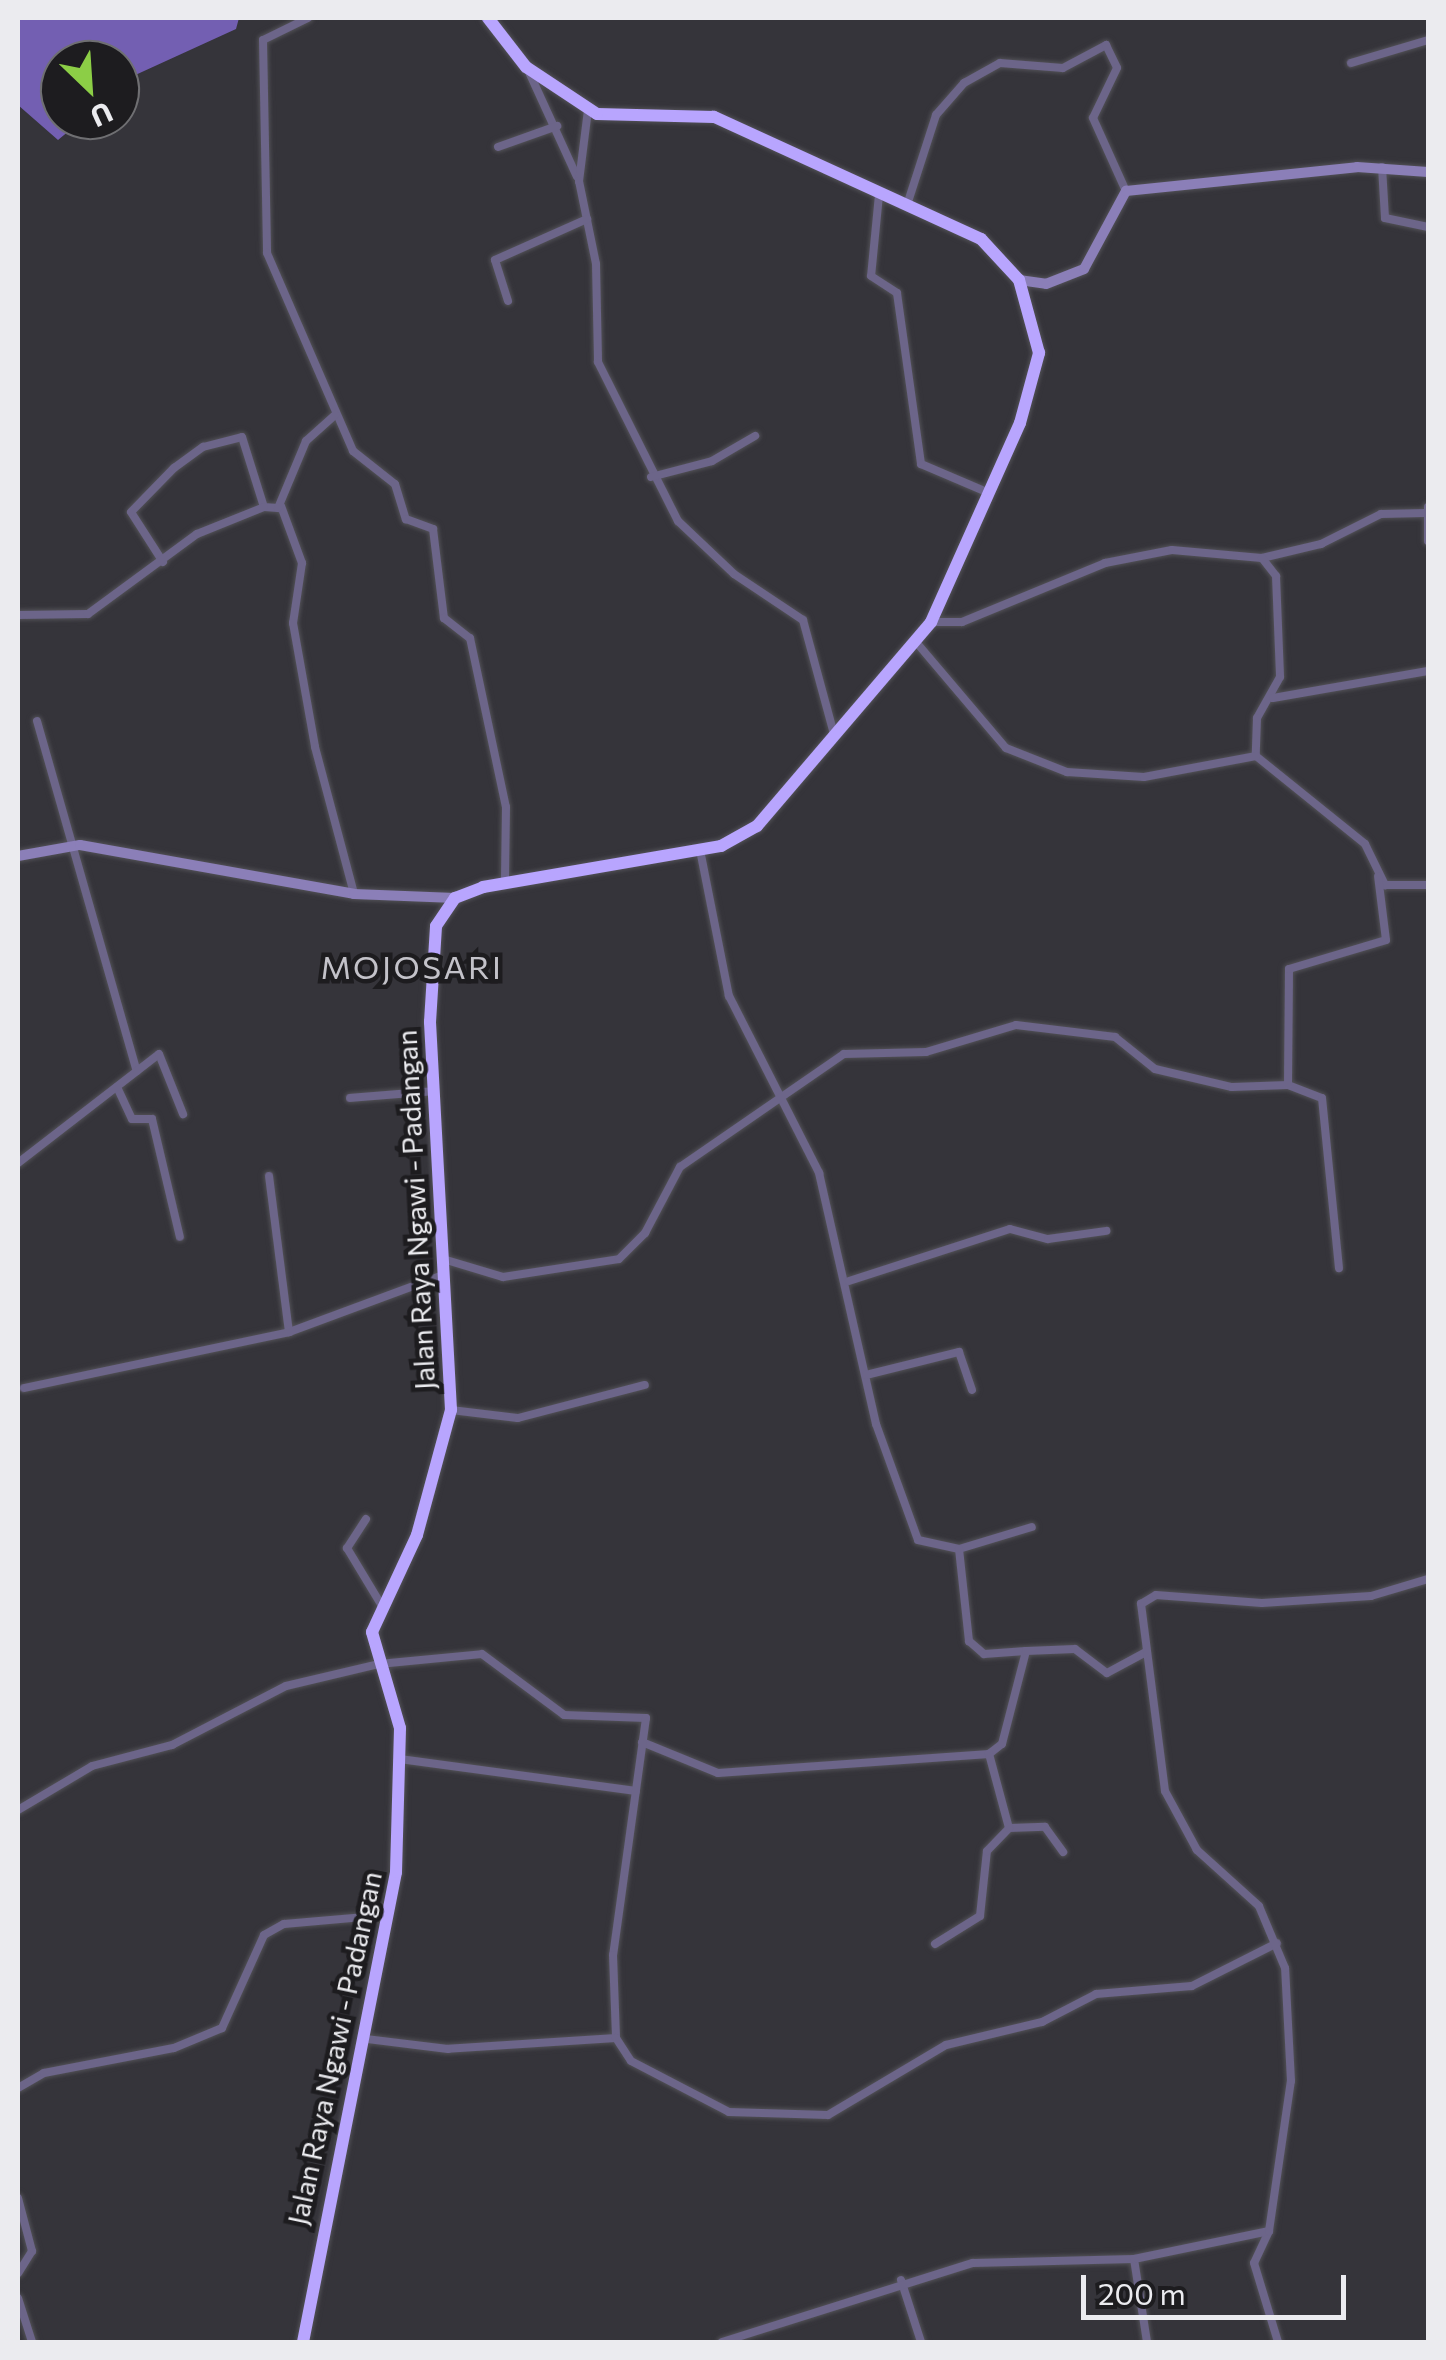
<!DOCTYPE html>
<style>
body{margin:0}
#map{position:relative;width:1446px;height:2360px;overflow:hidden;background:#35343a;font-family:Commissioner,sans-serif}
div>[style]{position:absolute}
.forest>*{inset:0;background:#735fb2}
.roads{filter:drop-shadow(0 0 2px #525157) drop-shadow(0 0 2px #525157)}
.street>*{height:8px;margin:-4px;padding:0 4px;transform-origin:4px;border-radius:4px;background:#6c6589}
.secondary>*{height:10px;margin:-5px;padding:0 5px;transform-origin:5px;border-radius:5px;background:#8b7fb8}
.highway>*{height:12px;margin:-6px;padding:0 6px;transform-origin:6px;border-radius:6px;background:#b8a5fe}
span{translate:-50% -50%;white-space:nowrap;text-align:center;line-height:1.15;-webkit-text-stroke:9px #1d1c1f;paint-order:stroke}
.street-label{font-size:28px;color:#ebebef}
.quarter-label{font-size:32px;color:#c3c2c9;letter-spacing:2.5px}
.frame{position:absolute;inset:0;border:20px solid #ebebef;pointer-events:none}
.north{position:absolute;left:40px;top:40px;width:100px;height:100px;box-sizing:border-box;background:#1d1c1f;border:2px solid #6f6f72;border-radius:50%;rotate:155deg;font-size:28px;font-weight:700;line-height:40px;text-align:center;color:#ebebef}
.north::after{content:'';display:block;margin:auto;width:35px;height:45px;background:#8cce46;clip-path:polygon(50% 0,100% 100%,50% 72%,0 100%)}
.scale{position:absolute;left:1081px;top:2275px;width:265px;height:45px;box-sizing:border-box;border:5px solid #ebebef;border-top:0;padding-left:12px;font-size:30px;line-height:35px;white-space:nowrap;color:#ebebef;-webkit-text-stroke:8px #1d1c1f;paint-order:stroke}
</style>
<div id="map">
<div class="forest">
<div style="clip-path:polygon(18px 18px,239px 18px,236px 29px,120px 82px,120px 60px,60px 60px,60px 120px,82px 120px,58px 140px,18px 105px)"></div>
</div>
<div class="roads">
<div class="street">
<div style="left:308px;top:18px;width:50px;rotate:153.9deg"></div>
<div style="left:263px;top:40px;width:213px;rotate:88.9deg"></div>
<div style="left:267px;top:253px;width:216px;rotate:66.5deg"></div>
<div style="left:353px;top:451px;width:53px;rotate:38.2deg"></div>
<div style="left:395px;top:484px;width:37px;rotate:73deg"></div>
<div style="left:406px;top:519px;width:29px;rotate:20deg"></div>
<div style="left:433px;top:529px;width:90px;rotate:83deg"></div>
<div style="left:444px;top:618px;width:33px;rotate:38deg"></div>
<div style="left:470px;top:638px;width:173px;rotate:78deg"></div>
<div style="left:506px;top:807px;width:76px;rotate:90.8deg"></div>
<div style="left:1351px;top:63px;width:80px;rotate:-16.6deg"></div>
<div style="left:529px;top:72px;width:115px;rotate:65.4deg"></div>
<div style="left:588px;top:110px;width:72px;rotate:97.2deg"></div>
<div style="left:579px;top:181px;width:85px;rotate:78.4deg"></div>
<div style="left:596px;top:264px;width:98px;rotate:88.8deg"></div>
<div style="left:598px;top:362px;width:178px;rotate:63.3deg"></div>
<div style="left:678px;top:521px;width:77px;rotate:43.4deg"></div>
<div style="left:734px;top:574px;width:83px;rotate:33.7deg"></div>
<div style="left:803px;top:620px;width:118px;rotate:74.8deg"></div>
<div style="left:498px;top:147px;width:63px;rotate:-19.6deg"></div>
<div style="left:1382px;top:167px;width:51px;rotate:86.6deg"></div>
<div style="left:1385px;top:218px;width:44px;rotate:11.8deg"></div>
<div style="left:879px;top:195px;width:81px;rotate:95.6deg"></div>
<div style="left:871px;top:276px;width:31px;rotate:33deg"></div>
<div style="left:897px;top:293px;width:173px;rotate:82deg"></div>
<div style="left:921px;top:464px;width:74px;rotate:23.1deg"></div>
<div style="left:907px;top:205px;width:95px;rotate:-72.1deg"></div>
<div style="left:936px;top:115px;width:43px;rotate:-48.8deg"></div>
<div style="left:964px;top:83px;width:41px;rotate:-29.1deg"></div>
<div style="left:1000px;top:63px;width:63px;rotate:4.5deg"></div>
<div style="left:1063px;top:68px;width:49px;rotate:-28.1deg"></div>
<div style="left:1106px;top:45px;width:25px;rotate:64deg"></div>
<div style="left:1117px;top:68px;width:55px;rotate:115.6deg"></div>
<div style="left:1093px;top:118px;width:80px;rotate:65.7deg"></div>
<div style="left:508px;top:301px;width:43px;rotate:-107.6deg"></div>
<div style="left:495px;top:260px;width:101px;rotate:-24deg"></div>
<div style="left:651px;top:477px;width:63px;rotate:-14.7deg"></div>
<div style="left:712px;top:461px;width:50px;rotate:-30.2deg"></div>
<div style="left:281px;top:506px;width:61px;rotate:69.8deg"></div>
<div style="left:302px;top:563px;width:61px;rotate:98.5deg"></div>
<div style="left:293px;top:623px;width:126px;rotate:79.9deg"></div>
<div style="left:315px;top:747px;width:152px;rotate:75.1deg"></div>
<div style="left:1428px;top:507px;width:34px;rotate:90deg"></div>
<div style="left:1262px;top:558px;width:61px;rotate:-13.3deg"></div>
<div style="left:1321px;top:544px;width:67px;rotate:-26.6deg"></div>
<div style="left:1381px;top:514px;width:44px;rotate:-1.3deg"></div>
<div style="left:163px;top:562px;width:59px;rotate:-122.6deg"></div>
<div style="left:131px;top:512px;width:62px;rotate:-45.7deg"></div>
<div style="left:174px;top:468px;width:36px;rotate:-36deg"></div>
<div style="left:203px;top:447px;width:40px;rotate:-14.4deg"></div>
<div style="left:242px;top:437px;width:73px;rotate:72.6deg"></div>
<div style="left:264px;top:507px;width:14px;rotate:4deg"></div>
<div style="left:278px;top:508px;width:73px;rotate:-67.3deg"></div>
<div style="left:306px;top:441px;width:39px;rotate:-42deg"></div>
<div style="left:18px;top:615px;width:70px;rotate:-0.8deg"></div>
<div style="left:88px;top:614px;width:135px;rotate:-36.3deg"></div>
<div style="left:197px;top:534px;width:72px;rotate:-21.9deg"></div>
<div style="left:931px;top:622px;width:31px"></div>
<div style="left:962px;top:622px;width:155px;rotate:-22.4deg"></div>
<div style="left:1105px;top:563px;width:68px;rotate:-11deg"></div>
<div style="left:1172px;top:550px;width:90px;rotate:5.1deg"></div>
<div style="left:1262px;top:558px;width:23px;rotate:52deg"></div>
<div style="left:1276px;top:576px;width:101px;rotate:87.7deg"></div>
<div style="left:1280px;top:677px;width:47px;rotate:119.3deg"></div>
<div style="left:1257px;top:718px;width:38px;rotate:92deg"></div>
<div style="left:1256px;top:756px;width:140px;rotate:38.9deg"></div>
<div style="left:1365px;top:844px;width:46px;rotate:64deg"></div>
<div style="left:1385px;top:885px;width:43px"></div>
<div style="left:916px;top:642px;width:139px;rotate:49.7deg"></div>
<div style="left:1006px;top:748px;width:66px;rotate:21.5deg"></div>
<div style="left:1067px;top:772px;width:77px;rotate:3.7deg"></div>
<div style="left:1144px;top:777px;width:114px;rotate:-10.6deg"></div>
<div style="left:1273px;top:698px;width:157px;rotate:-9.9deg"></div>
<div style="left:37px;top:721px;width:364px;rotate:74.1deg"></div>
<div style="left:700px;top:850px;width:149px;rotate:78.8deg"></div>
<div style="left:729px;top:996px;width:199px;rotate:63deg"></div>
<div style="left:819px;top:1173px;width:257px;rotate:77.2deg"></div>
<div style="left:876px;top:1424px;width:123px;rotate:70.1deg"></div>
<div style="left:918px;top:1540px;width:42px;rotate:12.4deg"></div>
<div style="left:959px;top:1549px;width:76px;rotate:-16.8deg"></div>
<div style="left:1288px;top:1085px;width:36px;rotate:21deg"></div>
<div style="left:1322px;top:1098px;width:171px;rotate:84.3deg"></div>
<div style="left:117px;top:1087px;width:35px;rotate:65deg"></div>
<div style="left:132px;top:1119px;width:20px"></div>
<div style="left:152px;top:1119px;width:121px;rotate:76.7deg"></div>
<div style="left:350px;top:1098px;width:85px;rotate:-4.7deg"></div>
<div style="left:18px;top:1163px;width:178px;rotate:-37.7deg"></div>
<div style="left:159px;top:1054px;width:65px;rotate:68.2deg"></div>
<div style="left:269px;top:1176px;width:157px;rotate:82.7deg"></div>
<div style="left:443px;top:1259px;width:63px;rotate:16.7deg"></div>
<div style="left:503px;top:1277px;width:117px;rotate:-8.8deg"></div>
<div style="left:619px;top:1259px;width:37px;rotate:-45deg"></div>
<div style="left:645px;top:1233px;width:75px;rotate:-62.1deg"></div>
<div style="left:680px;top:1167px;width:199px;rotate:-34.6deg"></div>
<div style="left:844px;top:1054px;width:82px;rotate:-1.4deg"></div>
<div style="left:926px;top:1052px;width:94px;rotate:-16.7deg"></div>
<div style="left:1016px;top:1025px;width:100px;rotate:6.9deg"></div>
<div style="left:1115px;top:1037px;width:51px;rotate:38.7deg"></div>
<div style="left:1155px;top:1069px;width:79px;rotate:13.2deg"></div>
<div style="left:1232px;top:1087px;width:56px;rotate:-2deg"></div>
<div style="left:1288px;top:1085px;width:116px;rotate:-89.5deg"></div>
<div style="left:1289px;top:969px;width:101px;rotate:-16.6deg"></div>
<div style="left:1386px;top:940px;width:64px;rotate:-97.1deg"></div>
<div style="left:849px;top:1281px;width:169px;rotate:-17.9deg"></div>
<div style="left:1010px;top:1229px;width:39px;rotate:15deg"></div>
<div style="left:1048px;top:1239px;width:59px;rotate:-7.9deg"></div>
<div style="left:866px;top:1375px;width:96px;rotate:-13.9deg"></div>
<div style="left:959px;top:1352px;width:40px;rotate:71.1deg"></div>
<div style="left:24px;top:1388px;width:271px;rotate:-11.9deg"></div>
<div style="left:289px;top:1332px;width:161px;rotate:-20.3deg"></div>
<div style="left:451px;top:1410px;width:67px;rotate:6.8deg"></div>
<div style="left:518px;top:1418px;width:131px;rotate:-14.6deg"></div>
<div style="left:366px;top:1519px;width:35px;rotate:123deg"></div>
<div style="left:347px;top:1548px;width:68px;rotate:58.9deg"></div>
<div style="left:959px;top:1549px;width:93px;rotate:83.8deg"></div>
<div style="left:969px;top:1641px;width:20px;rotate:41deg"></div>
<div style="left:984px;top:1654px;width:42px;rotate:-4.1deg"></div>
<div style="left:642px;top:1742px;width:82px;rotate:22.2deg"></div>
<div style="left:718px;top:1773px;width:272px;rotate:-4deg"></div>
<div style="left:989px;top:1754px;width:16px;rotate:-38deg"></div>
<div style="left:1002px;top:1744px;width:96px;rotate:-75.5deg"></div>
<div style="left:1026px;top:1651px;width:49px;rotate:-2.3deg"></div>
<div style="left:1075px;top:1649px;width:40px;rotate:37deg"></div>
<div style="left:1107px;top:1673px;width:44px;rotate:-28.3deg"></div>
<div style="left:400px;top:1759px;width:238px;rotate:7.7deg"></div>
<div style="left:18px;top:1810px;width:86px;rotate:-30.7deg"></div>
<div style="left:92px;top:1766px;width:83px;rotate:-14.7deg"></div>
<div style="left:172px;top:1745px;width:128px;rotate:-27.4deg"></div>
<div style="left:286px;top:1686px;width:96px;rotate:-13.3deg"></div>
<div style="left:379px;top:1664px;width:103px;rotate:-5.5deg"></div>
<div style="left:482px;top:1654px;width:102px;rotate:36.6deg"></div>
<div style="left:564px;top:1715px;width:82px;rotate:2.1deg"></div>
<div style="left:646px;top:1718px;width:239px;rotate:97.9deg"></div>
<div style="left:613px;top:1955px;width:83px;rotate:87.9deg"></div>
<div style="left:616px;top:2038px;width:168px;rotate:176.3deg"></div>
<div style="left:448px;top:2049px;width:83px;rotate:-173deg"></div>
<div style="left:1009px;top:1828px;width:36px;rotate:-2deg"></div>
<div style="left:1045px;top:1827px;width:31px;rotate:54deg"></div>
<div style="left:935px;top:1944px;width:53px;rotate:-31.9deg"></div>
<div style="left:980px;top:1916px;width:65px;rotate:-83.9deg"></div>
<div style="left:987px;top:1851px;width:32px;rotate:-46deg"></div>
<div style="left:1009px;top:1828px;width:77px;rotate:-105.1deg"></div>
<div style="left:616px;top:2038px;width:27px;rotate:57deg"></div>
<div style="left:631px;top:2061px;width:110px;rotate:27.5deg"></div>
<div style="left:729px;top:2112px;width:99px;rotate:1.7deg"></div>
<div style="left:828px;top:2115px;width:137px;rotate:-30.7deg"></div>
<div style="left:946px;top:2045px;width:99px;rotate:-13.5deg"></div>
<div style="left:1042px;top:2022px;width:61px;rotate:-27.4deg"></div>
<div style="left:1096px;top:1994px;width:96px;rotate:-4.8deg"></div>
<div style="left:1192px;top:1986px;width:95px;rotate:-26.8deg"></div>
<div style="left:18px;top:2088px;width:30px;rotate:-30deg"></div>
<div style="left:44px;top:2073px;width:132px;rotate:-10.9deg"></div>
<div style="left:174px;top:2048px;width:52px;rotate:-22.6deg"></div>
<div style="left:222px;top:2028px;width:102px;rotate:-65.7deg"></div>
<div style="left:264px;top:1935px;width:23px;rotate:-29deg"></div>
<div style="left:284px;top:1924px;width:102px;rotate:-5deg"></div>
<div style="left:18px;top:2198px;width:55px;rotate:75.2deg"></div>
<div style="left:32px;top:2251px;width:26px;rotate:122deg"></div>
<div style="left:1269px;top:2231px;width:35px;rotate:115deg"></div>
<div style="left:1254px;top:2263px;width:83px;rotate:73.1deg"></div>
<div style="left:1134px;top:2259px;width:84px;rotate:81.1deg"></div>
<div style="left:901px;top:2280px;width:65px;rotate:72.1deg"></div>
<div style="left:18px;top:2298px;width:46px;rotate:72.3deg"></div>
<div style="left:722px;top:2342px;width:263px;rotate:-17.5deg"></div>
<div style="left:973px;top:2263px;width:161px;rotate:-1.4deg"></div>
<div style="left:1134px;top:2259px;width:138px;rotate:-11.7deg"></div>
<div style="left:1269px;top:2231px;width:152px;rotate:-81.7deg"></div>
<div style="left:1291px;top:2081px;width:113px;rotate:-93deg"></div>
<div style="left:1285px;top:1968px;width:67px;rotate:-112.8deg"></div>
<div style="left:1259px;top:1906px;width:84px;rotate:-137.9deg"></div>
<div style="left:1197px;top:1850px;width:67px;rotate:-118.5deg"></div>
<div style="left:1165px;top:1791px;width:189px;rotate:-97.3deg"></div>
<div style="left:1141px;top:1604px;width:17px;rotate:-31deg"></div>
<div style="left:1156px;top:1595px;width:106px;rotate:4.3deg"></div>
<div style="left:1262px;top:1603px;width:109px;rotate:-3.7deg"></div>
<div style="left:1371px;top:1596px;width:59px;rotate:-16.6deg"></div>
</div>
<div class="secondary">
<div style="left:1019px;top:280px;width:27px;rotate:8deg"></div>
<div style="left:1046px;top:284px;width:41px;rotate:-21.5deg"></div>
<div style="left:1084px;top:269px;width:89px;rotate:-61.7deg"></div>
<div style="left:1126px;top:191px;width:232px;rotate:-5.9deg"></div>
<div style="left:1357px;top:167px;width:71px;rotate:4deg"></div>
<div style="left:18px;top:856px;width:63px;rotate:-10.1deg"></div>
<div style="left:80px;top:845px;width:278px;rotate:10.1deg"></div>
<div style="left:354px;top:894px;width:101px;rotate:2.3deg"></div>
</div>
<div class="highway">
<div style="left:303px;top:2342px;width:479px;rotate:-78.8deg"></div>
<div style="left:396px;top:1872px;width:144px;rotate:-88.4deg"></div>
<div style="left:400px;top:1728px;width:100px;rotate:-106.3deg"></div>
<div style="left:372px;top:1632px;width:107px;rotate:-65.1deg"></div>
<div style="left:417px;top:1535px;width:130px;rotate:-74.8deg"></div>
<div style="left:451px;top:1410px;width:389px;rotate:-93.1deg"></div>
<div style="left:430px;top:1022px;width:96px;rotate:-86.4deg"></div>
<div style="left:436px;top:926px;width:34px;rotate:-56deg"></div>
<div style="left:455px;top:898px;width:30px;rotate:-21deg"></div>
<div style="left:483px;top:887px;width:242px;rotate:-9.8deg"></div>
<div style="left:721px;top:846px;width:41px;rotate:-29.1deg"></div>
<div style="left:757px;top:826px;width:268px;rotate:-49.5deg"></div>
<div style="left:931px;top:622px;width:218px;rotate:-65.9deg"></div>
<div style="left:1020px;top:423px;width:73px;rotate:-74.8deg"></div>
<div style="left:1039px;top:353px;width:76px;rotate:-105.3deg"></div>
<div style="left:1019px;top:280px;width:56px;rotate:-132.8deg"></div>
<div style="left:981px;top:239px;width:294px;rotate:-155.4deg"></div>
<div style="left:714px;top:117px;width:117px;rotate:-178.5deg"></div>
<div style="left:597px;top:114px;width:85px;rotate:-146.5deg"></div>
<div style="left:526px;top:67px;width:62px;rotate:-127.8deg"></div>
</div>
</div>
<div class="street-label">
<span style="left:415px;top:1210px;rotate:-93deg">Jalan Raya Ngawi - Padangan</span>
<span style="left:334px;top:2048px;rotate:-78deg">Jalan Raya Ngawi - Padangan</span>
</div>
<div class="quarter-label">
<span style="left:412px;top:966px">MOJOSARI</span>
</div>
<div class="frame"></div>
<div class="north">U</div>
<div class="scale">200 m</div>
</div>
